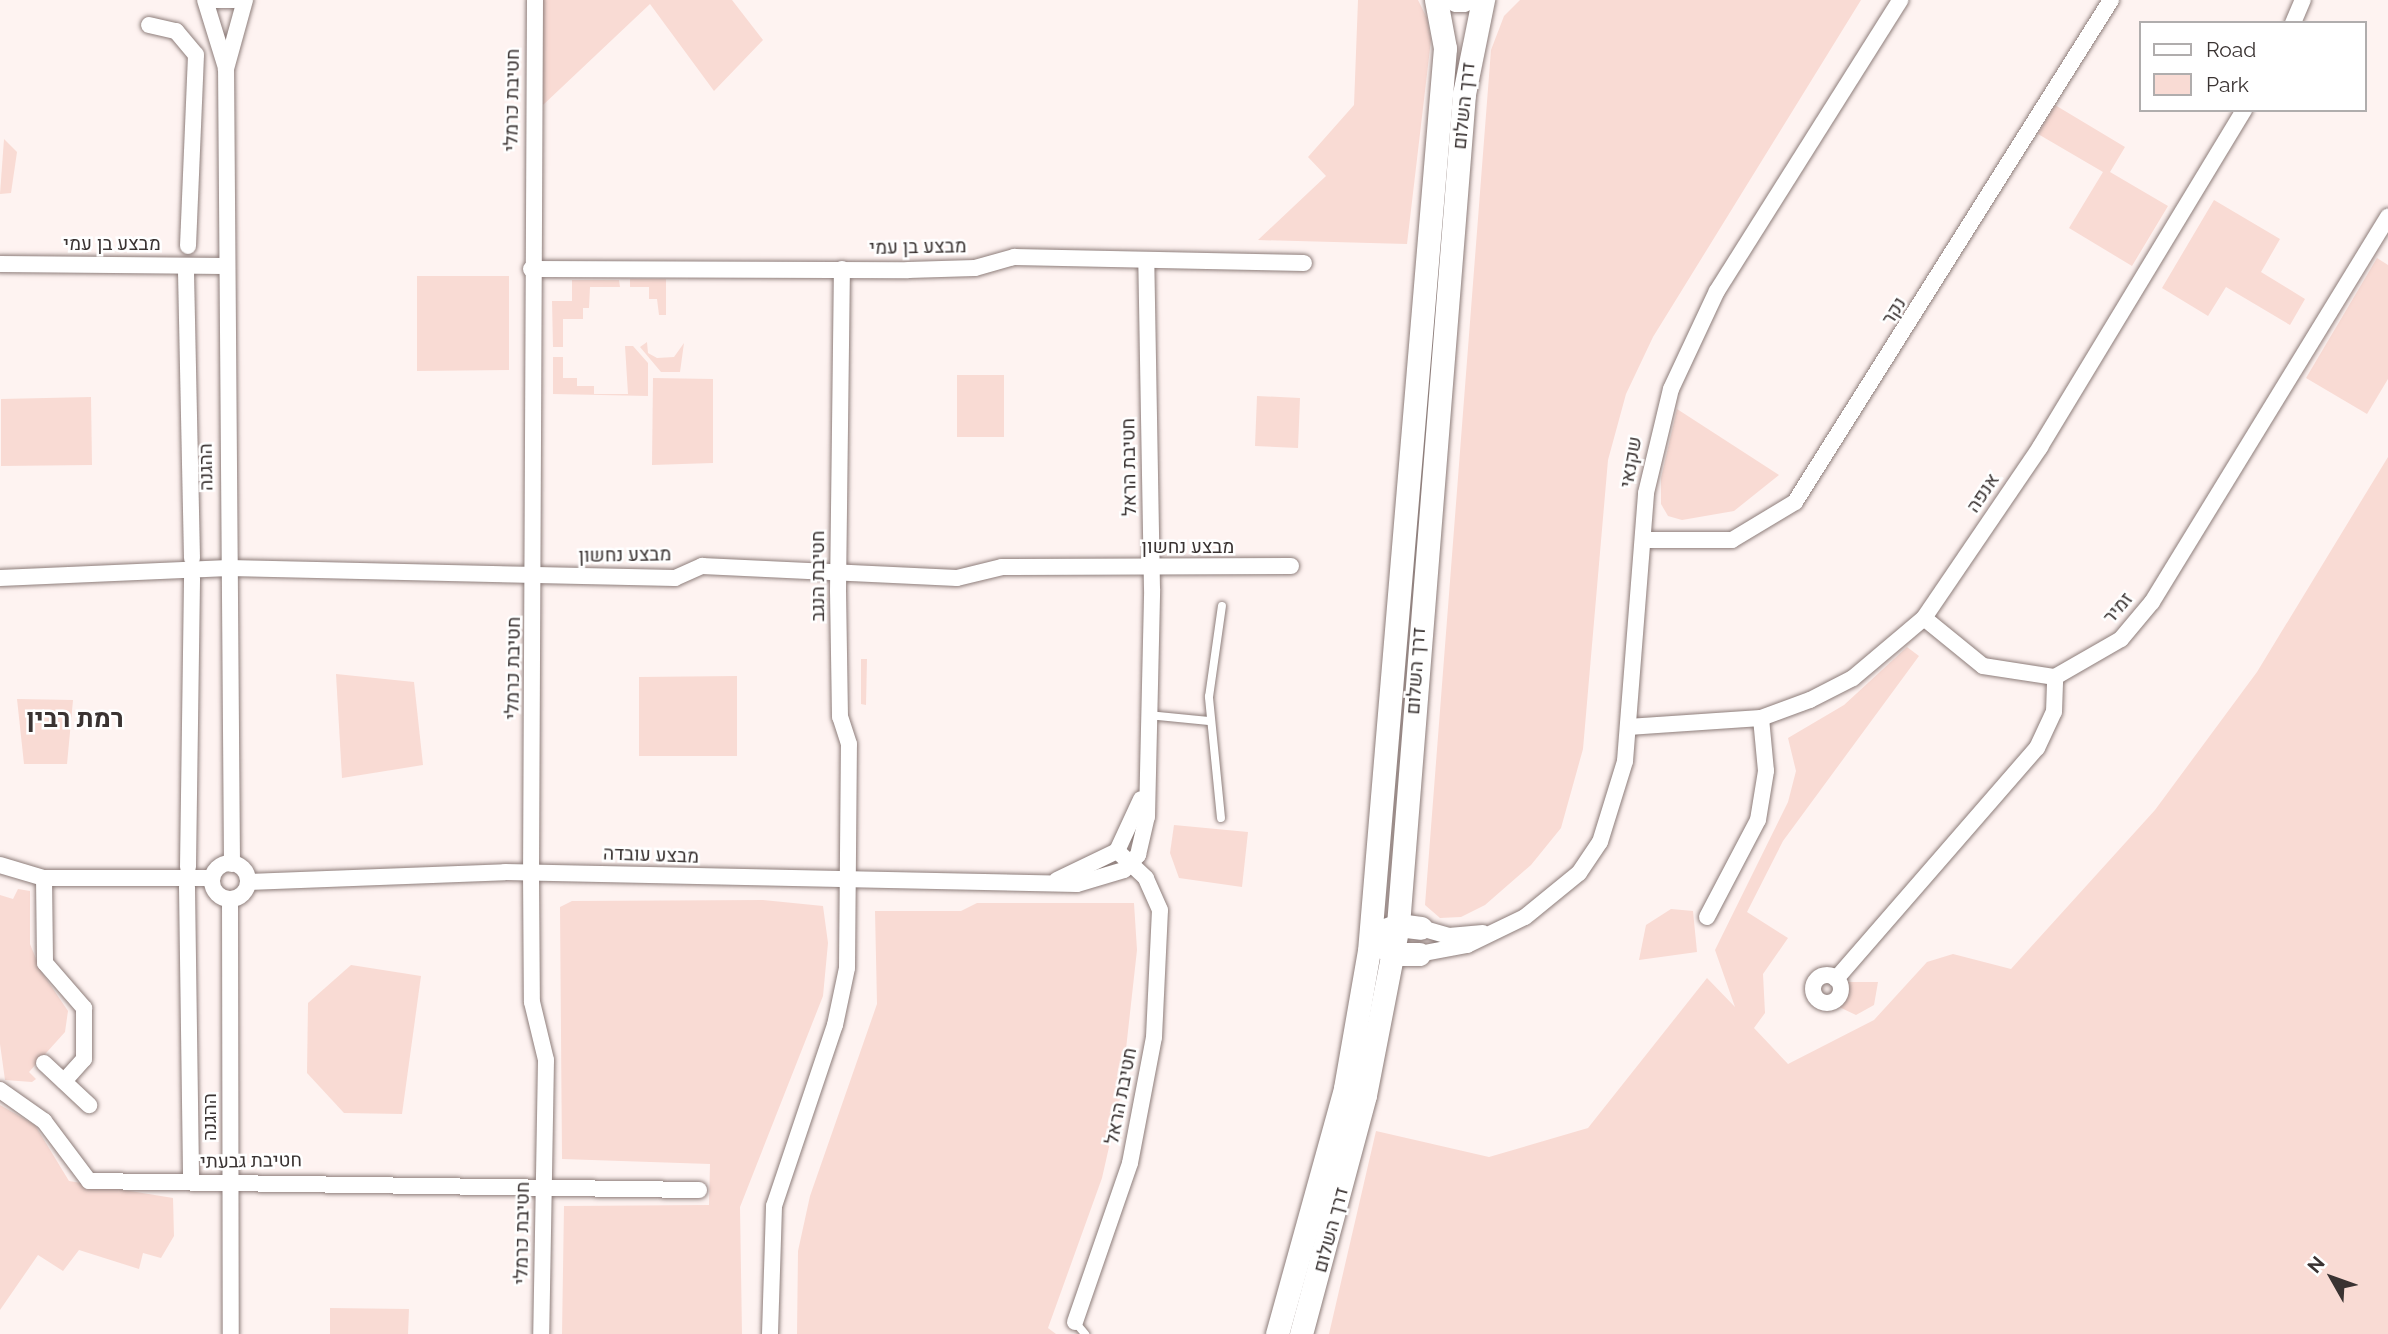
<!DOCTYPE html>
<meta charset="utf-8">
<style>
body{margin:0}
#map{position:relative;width:2388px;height:1334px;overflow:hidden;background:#fef3f1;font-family:Raleway,Heebo,sans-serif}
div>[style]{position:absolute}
.green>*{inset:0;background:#f9dbd4}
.roads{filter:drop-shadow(0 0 2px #8d7d7a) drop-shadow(0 0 2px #8d7d7a)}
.lane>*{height:8px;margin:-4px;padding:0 4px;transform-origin:4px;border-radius:4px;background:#fff}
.street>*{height:16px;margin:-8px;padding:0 8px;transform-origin:8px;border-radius:8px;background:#fff}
.street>.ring{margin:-8px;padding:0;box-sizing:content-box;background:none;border:16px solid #fff;border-radius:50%}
.secondary>*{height:23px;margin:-11.5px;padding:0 11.5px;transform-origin:11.5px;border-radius:11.5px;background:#fff}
span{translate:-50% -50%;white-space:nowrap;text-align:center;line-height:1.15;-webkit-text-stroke:5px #fff;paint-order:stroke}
.street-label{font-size:19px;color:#3a3332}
.district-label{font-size:26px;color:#3a3332;font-weight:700}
.legend{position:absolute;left:2139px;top:21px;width:228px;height:91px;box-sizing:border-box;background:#fff;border:2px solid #b0adad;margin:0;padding:9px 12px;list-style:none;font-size:21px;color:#3a3332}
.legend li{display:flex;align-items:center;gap:14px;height:35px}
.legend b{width:35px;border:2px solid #b0adad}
.north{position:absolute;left:2297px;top:1243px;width:70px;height:70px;-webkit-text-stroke:5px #fff;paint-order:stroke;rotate:310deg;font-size:19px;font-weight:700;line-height:28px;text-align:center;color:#3a3332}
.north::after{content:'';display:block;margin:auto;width:24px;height:32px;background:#3a3332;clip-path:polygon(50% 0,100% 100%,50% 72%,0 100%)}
</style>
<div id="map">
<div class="green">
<div style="clip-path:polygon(539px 0,732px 0,763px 40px,714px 91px,650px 4px,543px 105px)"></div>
<div style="clip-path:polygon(1358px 0,1418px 0,1427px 18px,1431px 40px,1407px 244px,1258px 240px,1326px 176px,1308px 157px,1354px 105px)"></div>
<div style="clip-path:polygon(1520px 0,1861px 0,1653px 337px,1626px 394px,1608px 460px,1583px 749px,1561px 828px,1531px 865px,1485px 905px,1461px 917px,1440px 918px,1425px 905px,1491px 50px,1504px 16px)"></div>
<div style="clip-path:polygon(2055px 105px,2125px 147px,2110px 172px,2168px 206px,2132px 266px,2069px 228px,2103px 172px,2038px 134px)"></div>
<div style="clip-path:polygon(4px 139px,17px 152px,11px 193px,0 194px)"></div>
<div style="clip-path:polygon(2214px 200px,2280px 239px,2261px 272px,2305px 299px,2290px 325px,2226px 287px,2208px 316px,2162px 288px)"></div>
<div style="clip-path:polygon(2377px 258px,2388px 265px,2388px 379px,2367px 414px,2306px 378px)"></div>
<div style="clip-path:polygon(417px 276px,509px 276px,509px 370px,417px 371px)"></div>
<div style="clip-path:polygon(630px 279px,666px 279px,666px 315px,659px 315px,657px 299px,649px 299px,649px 287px,630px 287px)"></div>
<div style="clip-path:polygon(572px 280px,619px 280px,620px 287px,590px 287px,589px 308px,583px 308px,583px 319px,563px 319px,563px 347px,553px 347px,552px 301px,572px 301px)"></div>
<div style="clip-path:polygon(647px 342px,648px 353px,657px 358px,674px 357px,684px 343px,680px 372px,661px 372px,640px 347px)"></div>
<div style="clip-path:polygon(625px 346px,633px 346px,648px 363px,648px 396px,553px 394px,553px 357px,563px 357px,563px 378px,577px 378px,577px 386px,594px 386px,594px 394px,628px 394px)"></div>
<div style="clip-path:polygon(957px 375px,1004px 375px,1004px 437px,957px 437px)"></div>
<div style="clip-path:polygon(653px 378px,713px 379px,713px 463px,652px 465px)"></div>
<div style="clip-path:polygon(1257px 396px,1300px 398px,1298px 448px,1255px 446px)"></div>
<div style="clip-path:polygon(91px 397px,92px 465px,1px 466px,1px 399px)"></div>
<div style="clip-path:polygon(1677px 409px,1779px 475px,1734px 511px,1682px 520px,1668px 516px,1661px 504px,1661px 478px)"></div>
<div style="clip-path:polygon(2388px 457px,2388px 1334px,1329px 1334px,1376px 1131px,1489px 1157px,1588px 1128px,1707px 978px,1735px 1007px,1715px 950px,1788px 802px,1796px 771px,1788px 738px,1844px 705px,1907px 647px,1919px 656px,1783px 841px,1747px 912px,1788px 938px,1763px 974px,1765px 1013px,1754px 1028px,1788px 1064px,1874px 1020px,1927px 962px,1953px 954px,2011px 969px,2155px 810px,2257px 672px)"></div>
<div style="clip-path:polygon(861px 659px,867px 659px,866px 705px,861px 704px)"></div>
<div style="clip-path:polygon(336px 674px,414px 682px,423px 765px,342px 778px)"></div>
<div style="clip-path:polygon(737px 676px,737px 756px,639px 756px,639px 677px)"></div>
<div style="clip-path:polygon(17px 699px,73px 700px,67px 764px,24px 764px)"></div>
<div style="clip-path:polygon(1174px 825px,1248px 832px,1242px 887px,1179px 878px,1170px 853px)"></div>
<div style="clip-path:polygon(18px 889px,30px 891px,30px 944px,41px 971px,68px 1011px,65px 1032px,29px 1072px,36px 1079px,32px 1082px,5px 1080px,0 1044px,0 895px,13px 899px)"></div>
<div style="clip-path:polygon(763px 900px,823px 906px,828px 943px,823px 996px,740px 1207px,742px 1334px,562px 1334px,564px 1206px,709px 1205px,710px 1164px,562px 1159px,560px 907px,572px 901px)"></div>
<div style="clip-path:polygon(977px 903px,1134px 903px,1137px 950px,1121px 1094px,1102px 1178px,1048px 1328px,1056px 1334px,797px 1334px,798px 1251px,810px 1196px,877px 1004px,875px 911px,961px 911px)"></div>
<div style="clip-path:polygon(1671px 909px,1693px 911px,1697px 952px,1639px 960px,1646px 925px)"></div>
<div style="clip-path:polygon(351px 965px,421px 976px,402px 1114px,344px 1113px,307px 1073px,308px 1003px)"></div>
<div style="clip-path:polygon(1843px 982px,1878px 982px,1874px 1005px,1856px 1015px,1837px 1006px)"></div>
<div style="clip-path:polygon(0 1105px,35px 1125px,69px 1181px,173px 1198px,174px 1236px,161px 1258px,143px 1253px,139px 1269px,79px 1250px,63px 1271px,38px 1255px,0 1310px)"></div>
<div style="clip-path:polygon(330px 1308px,409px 1309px,408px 1334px,330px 1334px)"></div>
</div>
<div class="roads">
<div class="lane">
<div style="left:1148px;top:715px;width:61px;rotate:5.6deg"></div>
<div style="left:1221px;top:818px;width:122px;rotate:-95.7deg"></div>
<div style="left:1209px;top:697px;width:92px;rotate:-81.9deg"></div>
<div style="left:1075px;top:1322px;width:16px;rotate:50deg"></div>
</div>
<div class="street">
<div style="left:205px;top:0;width:71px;rotate:72.8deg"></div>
<div style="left:215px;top:0;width:19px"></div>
<div style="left:535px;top:0;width:873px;rotate:90.26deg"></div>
<div style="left:531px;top:873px;width:129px;rotate:89.6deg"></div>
<div style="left:532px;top:1002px;width:60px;rotate:76.4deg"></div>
<div style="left:546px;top:1060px;width:274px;rotate:91deg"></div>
<div style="left:2293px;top:23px;width:25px;rotate:-67deg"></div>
<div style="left:149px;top:25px;width:28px;rotate:13deg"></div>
<div style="left:176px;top:31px;width:31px;rotate:50deg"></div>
<div style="left:196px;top:55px;width:191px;rotate:92.4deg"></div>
<div style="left:0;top:264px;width:225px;rotate:0.5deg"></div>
<div style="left:531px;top:269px;width:377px;rotate:0.2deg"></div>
<div style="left:908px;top:270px;width:67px;rotate:-1.7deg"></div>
<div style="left:975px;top:268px;width:41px;rotate:-15.8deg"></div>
<div style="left:1014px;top:257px;width:290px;rotate:1.2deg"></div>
<div style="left:186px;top:272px;width:286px;rotate:88.8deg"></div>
<div style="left:1643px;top:540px;width:89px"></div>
<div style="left:1732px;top:540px;width:74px;rotate:-31.1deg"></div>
<div style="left:1795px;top:502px;width:593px;rotate:-57.81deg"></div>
<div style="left:0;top:578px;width:229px;rotate:-2.5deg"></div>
<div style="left:229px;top:568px;width:446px;rotate:1.3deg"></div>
<div style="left:675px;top:578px;width:30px;rotate:-24deg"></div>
<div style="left:702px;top:566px;width:255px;rotate:2.7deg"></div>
<div style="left:957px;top:578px;width:46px;rotate:-13.7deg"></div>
<div style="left:1002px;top:567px;width:289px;rotate:-0.2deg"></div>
<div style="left:1924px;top:618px;width:76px;rotate:39.1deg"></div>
<div style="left:1983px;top:666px;width:73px;rotate:8.7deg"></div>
<div style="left:1628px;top:727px;width:133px;rotate:-3.9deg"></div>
<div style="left:1761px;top:718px;width:52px;rotate:-20.2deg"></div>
<div style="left:1810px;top:700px;width:48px;rotate:-27.1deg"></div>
<div style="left:1853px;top:678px;width:93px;rotate:-40.2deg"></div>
<div style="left:1924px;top:618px;width:207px;rotate:-55.8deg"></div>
<div style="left:2040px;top:447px;width:394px;rotate:-58.8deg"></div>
<div class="ring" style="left:212px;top:863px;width:20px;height:20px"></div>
<div style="left:232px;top:864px;width:795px;rotate:-90.43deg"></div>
<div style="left:226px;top:69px;width:72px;rotate:-74.6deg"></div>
<div style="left:0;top:865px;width:46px;rotate:16.5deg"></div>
<div style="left:44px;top:878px;width:168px"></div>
<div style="left:188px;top:867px;width:289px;rotate:-89.2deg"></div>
<div style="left:44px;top:878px;width:85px;rotate:89.3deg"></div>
<div style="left:45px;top:963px;width:60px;rotate:49.1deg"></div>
<div style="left:84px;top:1008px;width:51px;rotate:90deg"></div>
<div style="left:84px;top:1059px;width:30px;rotate:132deg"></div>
<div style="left:1057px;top:880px;width:67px;rotate:-25.8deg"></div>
<div style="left:1117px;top:851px;width:57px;rotate:-65.2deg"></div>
<div style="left:248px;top:882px;width:257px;rotate:-2.2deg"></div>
<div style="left:505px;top:872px;width:572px;rotate:1.2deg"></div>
<div style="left:1077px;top:884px;width:49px;rotate:-16.6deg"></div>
<div style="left:1124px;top:870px;width:21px;rotate:-47deg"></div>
<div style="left:1138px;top:855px;width:39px;rotate:-77deg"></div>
<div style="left:1147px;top:817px;width:228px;rotate:-88.7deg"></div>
<div style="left:1152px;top:589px;width:328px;rotate:-91deg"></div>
<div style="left:187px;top:887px;width:289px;rotate:89.2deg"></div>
<div style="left:230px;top:899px;width:435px;rotate:89.9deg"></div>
<div style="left:1707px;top:917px;width:110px;rotate:-62.3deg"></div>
<div style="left:1758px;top:820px;width:50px;rotate:-80.7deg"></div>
<div style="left:1766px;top:771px;width:53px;rotate:-95.4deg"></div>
<div style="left:1421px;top:928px;width:29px;rotate:16deg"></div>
<div style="left:1449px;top:936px;width:34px;rotate:-5deg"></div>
<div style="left:1419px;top:954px;width:49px;rotate:-10.6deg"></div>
<div style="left:1467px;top:945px;width:64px;rotate:-25.8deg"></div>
<div style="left:1525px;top:917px;width:70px;rotate:-39.2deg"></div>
<div style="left:1579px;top:873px;width:37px;rotate:-56deg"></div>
<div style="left:1600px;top:842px;width:85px;rotate:-72.8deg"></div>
<div style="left:1625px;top:761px;width:269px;rotate:-85.5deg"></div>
<div style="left:1646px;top:493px;width:107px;rotate:-76.5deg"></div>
<div style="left:1671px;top:389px;width:108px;rotate:-64.9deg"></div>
<div style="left:1717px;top:291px;width:344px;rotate:-57.8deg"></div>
<div class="ring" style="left:1813px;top:975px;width:12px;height:12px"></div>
<div style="left:1836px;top:979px;width:306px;rotate:-49deg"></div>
<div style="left:2037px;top:748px;width:40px;rotate:-65deg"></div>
<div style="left:2054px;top:712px;width:35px;rotate:-88deg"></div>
<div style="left:2055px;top:677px;width:76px;rotate:-29.9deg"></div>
<div style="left:2121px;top:639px;width:48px;rotate:-50deg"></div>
<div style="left:2152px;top:602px;width:452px;rotate:-58.5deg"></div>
<div style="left:44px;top:1063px;width:62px;rotate:43deg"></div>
<div style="left:0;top:1090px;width:54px;rotate:35.2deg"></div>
<div style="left:44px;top:1121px;width:75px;rotate:53.1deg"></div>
<div style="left:89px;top:1181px;width:610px;rotate:0.85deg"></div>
<div style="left:1075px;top:1322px;width:168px;rotate:-70.9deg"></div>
<div style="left:1130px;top:1163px;width:128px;rotate:-79.2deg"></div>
<div style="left:1154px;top:1037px;width:127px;rotate:-87.3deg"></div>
<div style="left:1160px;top:910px;width:35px;rotate:-114deg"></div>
<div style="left:1146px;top:878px;width:40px;rotate:-137deg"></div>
<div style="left:770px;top:1334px;width:128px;rotate:-88.2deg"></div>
<div style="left:774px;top:1206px;width:191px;rotate:-71.4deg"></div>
<div style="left:835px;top:1025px;width:58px;rotate:-78.1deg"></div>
<div style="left:847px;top:968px;width:224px;rotate:-89.5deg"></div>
<div style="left:849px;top:744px;width:28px;rotate:-108deg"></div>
<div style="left:840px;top:717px;width:126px;rotate:-90.9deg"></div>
<div style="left:838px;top:591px;width:322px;rotate:-89.3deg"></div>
</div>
<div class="secondary">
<div style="left:1456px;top:0;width:7px"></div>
<div style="left:1419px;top:954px;width:27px;rotate:180deg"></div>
<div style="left:1392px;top:954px;width:28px;rotate:-138deg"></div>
<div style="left:1371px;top:935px;width:29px;rotate:-20deg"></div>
<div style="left:1398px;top:925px;width:23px;rotate:7deg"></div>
<div style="left:1277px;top:1334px;width:255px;rotate:-74.5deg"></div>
<div style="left:1345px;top:1088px;width:139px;rotate:-80.1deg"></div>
<div style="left:1369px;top:951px;width:906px;rotate:-85.19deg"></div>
<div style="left:1445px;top:48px;width:49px;rotate:-100.6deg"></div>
<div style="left:1301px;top:1334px;width:247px;rotate:-75deg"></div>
<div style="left:1365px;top:1095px;width:173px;rotate:-79deg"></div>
<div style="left:1398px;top:925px;width:834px;rotate:-85.46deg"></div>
<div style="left:1464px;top:94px;width:96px;rotate:-78.6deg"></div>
</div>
</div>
<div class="street-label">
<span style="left:512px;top:100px;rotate:-89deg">חטיבת כרמלי</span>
<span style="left:1464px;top:106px;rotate:-84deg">דרך השלום</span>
<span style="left:112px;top:244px">מבצע בן עמי</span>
<span style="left:918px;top:247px;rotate:-1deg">מבצע בן עמי</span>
<span style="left:1894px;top:311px;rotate:-58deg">נקר</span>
<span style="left:1631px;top:462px;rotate:-80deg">שקנאי</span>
<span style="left:206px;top:467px;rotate:-91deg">ההגנה</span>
<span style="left:1129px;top:467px;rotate:-91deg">חטיבת הראל</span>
<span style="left:1983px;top:493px;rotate:-56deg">אנפה</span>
<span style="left:1188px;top:547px">מבצע נחשון</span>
<span style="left:625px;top:555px;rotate:-1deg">מבצע נחשון</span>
<span style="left:818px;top:576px;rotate:-90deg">חטיבת הנגב</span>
<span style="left:2118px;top:608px;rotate:-49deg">זמיר</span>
<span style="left:513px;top:668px;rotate:-89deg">חטיבת כרמלי</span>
<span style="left:1416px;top:671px;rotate:-86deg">דרך השלום</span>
<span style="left:651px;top:855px;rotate:2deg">מבצע עובדה</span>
<span style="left:1121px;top:1096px;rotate:-79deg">חטיבת הראל</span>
<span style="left:210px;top:1117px;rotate:-90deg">ההגנה</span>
<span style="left:251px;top:1161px;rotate:-1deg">חטיבת גבעתי</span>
<span style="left:1331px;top:1230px;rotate:-75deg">דרך השלום</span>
<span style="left:522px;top:1233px;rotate:-89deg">חטיבת כרמלי</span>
</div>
<div class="district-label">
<span style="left:75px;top:719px">רמת רבין</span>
</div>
<ul class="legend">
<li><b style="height:9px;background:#fff"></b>Road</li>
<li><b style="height:19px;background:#f9dbd4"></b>Park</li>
</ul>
<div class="north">N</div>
</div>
